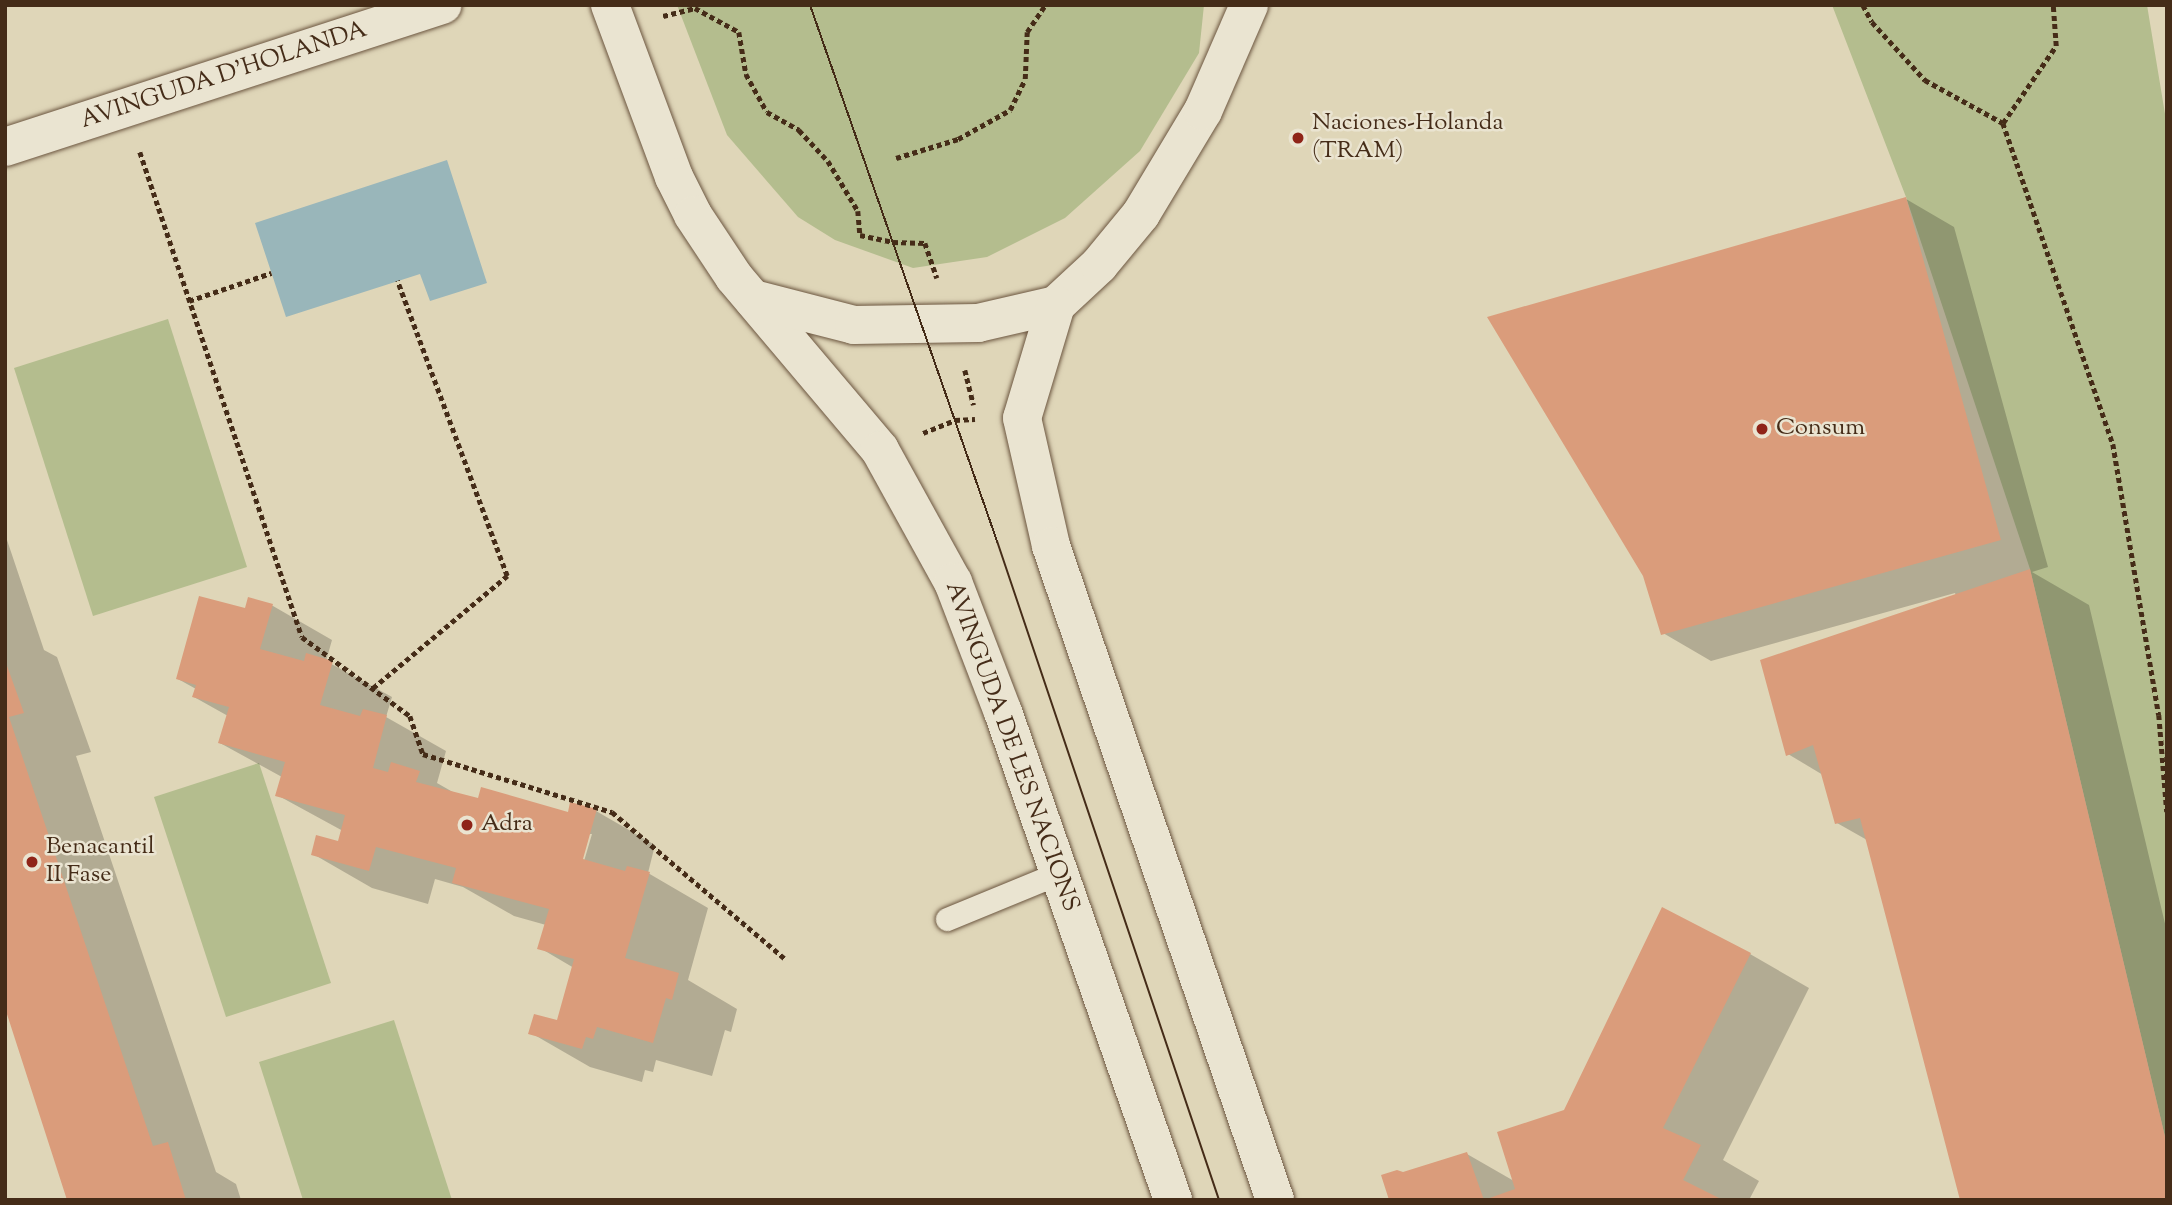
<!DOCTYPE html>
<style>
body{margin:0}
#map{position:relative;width:2172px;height:1205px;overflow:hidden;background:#dfd6b8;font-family:"Sorts Mill Goudy",serif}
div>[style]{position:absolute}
.green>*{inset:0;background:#b4bd8e}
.water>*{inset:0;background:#99b6ba}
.shadow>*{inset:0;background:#0003}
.building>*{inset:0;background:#da9c7b}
.path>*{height:4.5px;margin-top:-2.25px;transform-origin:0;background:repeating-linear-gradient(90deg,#452c18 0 5px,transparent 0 8.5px)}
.roads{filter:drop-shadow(0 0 2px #6c5640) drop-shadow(0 0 2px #6c5640)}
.service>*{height:23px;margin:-11.5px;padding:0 11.5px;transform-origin:11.5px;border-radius:11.5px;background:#eae4d1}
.minor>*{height:38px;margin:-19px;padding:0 19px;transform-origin:19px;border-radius:19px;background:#eae4d1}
.secondary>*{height:38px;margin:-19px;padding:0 19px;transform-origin:19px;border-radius:19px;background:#eae4d1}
.tram>*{height:2px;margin:-1px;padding:0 1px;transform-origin:1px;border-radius:1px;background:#452c18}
.dots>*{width:19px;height:19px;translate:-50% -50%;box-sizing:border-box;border:4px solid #eae4d1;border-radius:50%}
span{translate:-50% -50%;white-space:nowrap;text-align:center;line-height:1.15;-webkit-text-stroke:5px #eae4d1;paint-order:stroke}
.street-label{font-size:24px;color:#452c18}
.poi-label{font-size:24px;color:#452c18}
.left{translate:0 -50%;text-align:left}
.frame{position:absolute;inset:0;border:7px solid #452c18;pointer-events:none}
</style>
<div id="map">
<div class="green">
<div style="clip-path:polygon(677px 5px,1204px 5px,1199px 53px,1140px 151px,1065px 218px,987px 257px,913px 268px,835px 240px,798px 217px,727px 135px)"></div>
<div style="clip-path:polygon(1832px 5px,2147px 5px,2167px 126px,2167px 1145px,2030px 569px,1906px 197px)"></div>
<div style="clip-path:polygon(168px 319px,247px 567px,93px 616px,14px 368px)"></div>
<div style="clip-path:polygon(259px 763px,331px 983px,226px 1017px,154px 797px)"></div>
<div style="clip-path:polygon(394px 1020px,452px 1200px,303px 1200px,259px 1062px)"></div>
</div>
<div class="water">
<div style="clip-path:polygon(447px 160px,487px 283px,430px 301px,420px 274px,286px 317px,255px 223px)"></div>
</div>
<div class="shadow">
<div style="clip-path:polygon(1906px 199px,1954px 227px,2048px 567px,2032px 572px,2089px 605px,2167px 932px,2167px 1200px,1867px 840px,1837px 823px,1823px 775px,1788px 754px,1956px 596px,1955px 593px,1711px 661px,1663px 633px)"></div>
<div style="clip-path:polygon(5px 534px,44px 650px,57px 657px,91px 752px,76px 756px,216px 1172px,236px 1184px,241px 1200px,69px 1200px,5px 1002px)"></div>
<div style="clip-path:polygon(evenodd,249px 599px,273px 606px,332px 640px,326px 661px,392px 697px,386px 717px,446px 751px,437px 783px,458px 795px,569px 814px,596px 811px,655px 845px,648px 873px,708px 908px,688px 980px,737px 1009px,731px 1032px,725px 1030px,712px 1076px,656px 1060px,653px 1072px,645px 1070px,642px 1082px,590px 1067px,531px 1033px,558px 1023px,574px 968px,540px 948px,546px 925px,514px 916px,463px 887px,435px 879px,428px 904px,372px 888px,313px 854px,339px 843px,343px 831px,277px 795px,282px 777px,220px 743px,228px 716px,194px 697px,196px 689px,178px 679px,246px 610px,249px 599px,588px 834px,592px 834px,582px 868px,579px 867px,588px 834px)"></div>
<div style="clip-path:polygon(1750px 954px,1809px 988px,1723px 1160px,1759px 1181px,1749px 1200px,1391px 1200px,1403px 1174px,1467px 1154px,1514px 1181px,1565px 1112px)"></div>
</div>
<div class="building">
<div style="clip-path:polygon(1906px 197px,2001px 540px,1661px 635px,1643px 576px,1487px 317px)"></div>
<div style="clip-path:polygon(2030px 569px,2167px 1145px,2167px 1200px,1960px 1200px,1860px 818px,1835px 824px,1813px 745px,1786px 756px,1760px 660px)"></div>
<div style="clip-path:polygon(199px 596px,245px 608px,248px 597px,273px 604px,260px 649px,304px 661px,306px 653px,333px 661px,320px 705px,360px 716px,363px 709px,387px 715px,373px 768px,388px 772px,391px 762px,420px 771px,416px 782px,478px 798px,481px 787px,568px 812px,570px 802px,597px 809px,583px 859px,625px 871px,627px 866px,650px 872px,625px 958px,679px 973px,672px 1000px,666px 998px,653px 1043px,597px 1027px,593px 1039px,586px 1037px,582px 1049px,528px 1034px,534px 1014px,557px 1020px,574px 959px,537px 949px,549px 909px,452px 883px,456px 868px,376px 847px,369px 871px,311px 855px,316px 835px,338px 841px,345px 815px,275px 796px,285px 762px,218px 743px,229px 707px,192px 697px,196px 685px,176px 679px)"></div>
<div style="clip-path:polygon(6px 663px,24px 713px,9px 717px,153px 1146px,168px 1142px,186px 1200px,67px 1200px,5px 1008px)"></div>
<div style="clip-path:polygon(1662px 907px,1751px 953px,1663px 1128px,1701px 1145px,1683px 1180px,1723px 1200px,1484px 1200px,1515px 1189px,1497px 1132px,1564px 1110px)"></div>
<div style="clip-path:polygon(1467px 1152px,1484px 1200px,1389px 1200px,1381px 1175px,1397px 1170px,1403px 1172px)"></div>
</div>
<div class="path">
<div style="left:1863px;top:5px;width:19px;rotate:62deg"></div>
<div style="left:1872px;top:22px;width:79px;rotate:47.6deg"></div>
<div style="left:1925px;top:80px;width:89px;rotate:28.9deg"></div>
<div style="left:2003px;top:123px;width:339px;rotate:71.1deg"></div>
<div style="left:2113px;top:444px;width:275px;rotate:80.4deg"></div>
<div style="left:2159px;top:715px;width:97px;rotate:85.3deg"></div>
<div style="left:663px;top:16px;width:33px;rotate:-14deg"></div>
<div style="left:695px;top:8px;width:50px;rotate:28.6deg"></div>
<div style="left:739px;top:32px;width:43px;rotate:80.5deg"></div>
<div style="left:746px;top:74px;width:43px;rotate:61.1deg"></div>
<div style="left:767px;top:112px;width:37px;rotate:29deg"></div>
<div style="left:799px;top:130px;width:42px;rotate:46.9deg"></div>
<div style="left:828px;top:161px;width:58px;rotate:59deg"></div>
<div style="left:858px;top:211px;width:24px;rotate:85deg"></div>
<div style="left:860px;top:235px;width:34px;rotate:12deg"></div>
<div style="left:893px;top:242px;width:32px;rotate:2deg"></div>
<div style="left:925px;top:243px;width:37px;rotate:71deg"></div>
<div style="left:2003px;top:123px;width:93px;rotate:-55.5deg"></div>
<div style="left:2056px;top:46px;width:41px;rotate:-94.2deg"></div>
<div style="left:140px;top:152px;width:511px;rotate:71.53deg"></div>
<div style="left:302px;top:637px;width:134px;rotate:36.2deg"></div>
<div style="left:410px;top:716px;width:40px;rotate:71.1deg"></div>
<div style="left:423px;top:754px;width:198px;rotate:17.1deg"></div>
<div style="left:612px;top:812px;width:226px;rotate:40.3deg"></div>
<div style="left:896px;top:158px;width:65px;rotate:-17deg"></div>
<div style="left:958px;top:139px;width:60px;rotate:-29.1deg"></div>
<div style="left:1010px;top:110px;width:34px;rotate:-64deg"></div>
<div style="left:1025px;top:79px;width:47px;rotate:-87.6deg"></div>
<div style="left:1027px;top:32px;width:32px;rotate:-56deg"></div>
<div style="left:189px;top:301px;width:87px;rotate:-18.9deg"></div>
<div style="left:965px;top:370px;width:36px;rotate:76deg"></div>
<div style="left:923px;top:433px;width:35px;rotate:-22deg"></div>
<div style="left:955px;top:420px;width:20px;rotate:-3deg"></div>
<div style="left:373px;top:688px;width:175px;rotate:-39.9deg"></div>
<div style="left:507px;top:576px;width:315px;rotate:-110.4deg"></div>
</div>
<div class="roads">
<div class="service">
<div style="left:947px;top:919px;width:121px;rotate:-22.3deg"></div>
</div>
<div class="minor">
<div style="left:5px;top:147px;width:460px;rotate:-18deg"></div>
</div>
<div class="secondary">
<div style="left:610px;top:5px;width:184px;rotate:69.6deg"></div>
<div style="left:674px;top:177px;width:42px;rotate:63.4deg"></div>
<div style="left:693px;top:215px;width:74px;rotate:56.5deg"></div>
<div style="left:734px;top:277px;width:226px;rotate:49.8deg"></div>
<div style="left:880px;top:450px;width:151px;rotate:61.1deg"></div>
<div style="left:953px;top:582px;width:139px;rotate:69deg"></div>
<div style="left:1003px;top:712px;width:517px;rotate:70.79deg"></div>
<div style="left:753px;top:299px;width:104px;rotate:14.4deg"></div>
<div style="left:854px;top:325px;width:124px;rotate:-0.9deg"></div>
<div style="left:978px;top:323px;width:80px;rotate:-13deg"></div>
<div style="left:1056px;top:305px;width:59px;rotate:-42.9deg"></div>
<div style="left:1099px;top:265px;width:66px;rotate:-50.5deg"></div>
<div style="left:1141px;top:214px;width:120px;rotate:-59deg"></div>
<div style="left:1203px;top:111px;width:116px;rotate:-66.5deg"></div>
<div style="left:1056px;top:305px;width:118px;rotate:106.7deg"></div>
<div style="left:1022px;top:418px;width:131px;rotate:77.2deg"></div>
<div style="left:1051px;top:546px;width:691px;rotate:71.09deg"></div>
</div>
</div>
<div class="tram">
<div style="left:810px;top:5px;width:568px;rotate:70.77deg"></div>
<div style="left:997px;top:541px;width:695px;rotate:71.38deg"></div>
</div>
<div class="dots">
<div style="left:1298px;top:138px;background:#8f2418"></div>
<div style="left:1762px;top:429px;background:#8f2418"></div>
<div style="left:467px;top:825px;background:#8f2418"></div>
<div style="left:32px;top:862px;background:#8f2418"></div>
</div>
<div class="street-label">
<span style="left:224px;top:76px;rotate:-18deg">AVINGUDA D'HOLANDA</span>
<span style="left:1011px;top:747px;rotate:70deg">AVINGUDA DE LES NACIONS</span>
</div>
<div class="poi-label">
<span class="left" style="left:1312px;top:138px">Naciones-Holanda<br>(TRAM)</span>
<span class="left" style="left:1776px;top:429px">Consum</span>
<span class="left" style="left:481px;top:825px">Adra</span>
<span class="left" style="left:46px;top:862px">Benacantil<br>II Fase</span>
</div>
<div class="frame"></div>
</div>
